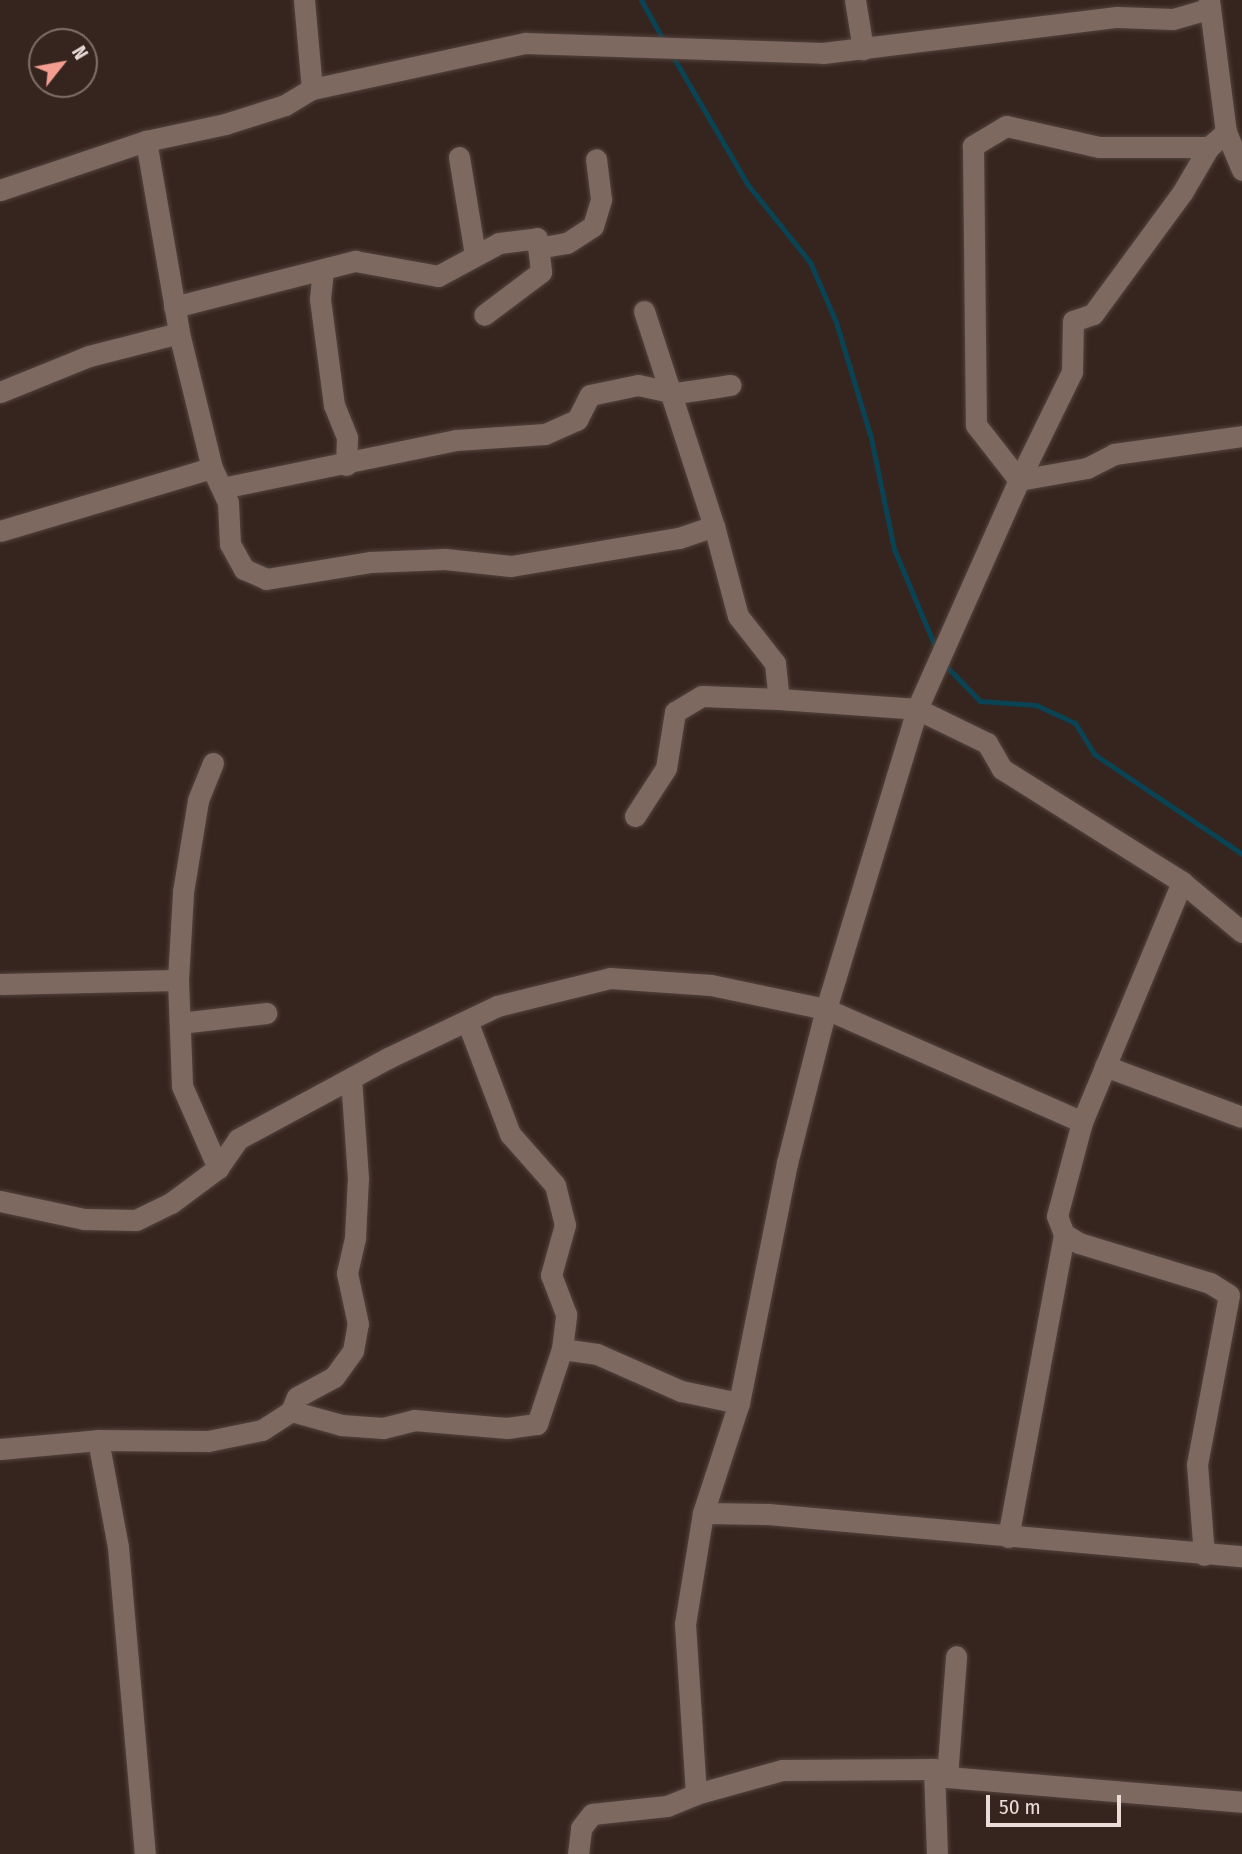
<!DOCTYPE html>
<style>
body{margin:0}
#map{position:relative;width:1242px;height:1854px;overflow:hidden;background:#36251e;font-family:"Fira Sans Condensed",sans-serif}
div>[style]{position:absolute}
.stream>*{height:5px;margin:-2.5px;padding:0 2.5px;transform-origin:2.5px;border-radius:2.5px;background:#0a4353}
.roads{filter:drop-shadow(0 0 2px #52433e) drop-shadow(0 0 2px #52433e)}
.minor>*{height:21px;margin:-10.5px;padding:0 10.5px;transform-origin:10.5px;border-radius:10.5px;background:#7e6961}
span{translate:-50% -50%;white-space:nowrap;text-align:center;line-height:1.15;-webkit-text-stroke:7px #36251e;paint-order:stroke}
.north{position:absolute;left:28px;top:28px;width:70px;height:70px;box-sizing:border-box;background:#36251e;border:2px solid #7e6f69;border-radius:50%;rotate:59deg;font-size:19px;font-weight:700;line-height:28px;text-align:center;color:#eaddd9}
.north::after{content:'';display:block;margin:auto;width:24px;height:32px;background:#f59d90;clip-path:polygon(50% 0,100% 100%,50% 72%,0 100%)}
.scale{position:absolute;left:986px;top:1795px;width:135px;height:32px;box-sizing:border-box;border:4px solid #eaddd9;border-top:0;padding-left:9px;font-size:21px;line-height:24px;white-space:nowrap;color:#eaddd9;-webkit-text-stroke:5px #36251e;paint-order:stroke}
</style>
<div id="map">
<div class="stream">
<div style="left:641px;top:0;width:49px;rotate:60.8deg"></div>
<div style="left:672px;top:55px;width:151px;rotate:59.7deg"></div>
<div style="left:748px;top:185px;width:99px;rotate:51.2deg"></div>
<div style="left:810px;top:262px;width:65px;rotate:66.6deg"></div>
<div style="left:836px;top:322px;width:121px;rotate:73.2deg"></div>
<div style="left:871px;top:438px;width:113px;rotate:78.3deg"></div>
<div style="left:894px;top:549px;width:108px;rotate:67.2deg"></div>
<div style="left:944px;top:664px;width:52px;rotate:45.8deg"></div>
<div style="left:980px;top:701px;width:56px;rotate:4.1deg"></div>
<div style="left:1036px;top:705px;width:43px;rotate:24.8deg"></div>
<div style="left:1075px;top:723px;width:36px;rotate:58deg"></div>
<div style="left:1094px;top:754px;width:179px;rotate:34deg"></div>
</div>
<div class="roads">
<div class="minor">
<div style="left:304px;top:0;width:89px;rotate:84.9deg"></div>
<div style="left:855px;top:0;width:50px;rotate:80.7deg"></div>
<div style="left:1209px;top:0;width:133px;rotate:82.7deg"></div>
<div style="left:1226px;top:132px;width:41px;rotate:67.2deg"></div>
<div style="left:146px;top:141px;width:195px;rotate:80.2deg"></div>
<div style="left:179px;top:333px;width:139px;rotate:76.3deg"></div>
<div style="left:212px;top:468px;width:38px;rotate:65deg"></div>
<div style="left:228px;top:503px;width:41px;rotate:87.2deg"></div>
<div style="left:230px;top:544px;width:29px;rotate:61deg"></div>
<div style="left:244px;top:569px;width:24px;rotate:24deg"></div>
<div style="left:266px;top:579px;width:105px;rotate:-9.3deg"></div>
<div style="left:370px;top:562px;width:75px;rotate:-2.3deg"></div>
<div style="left:445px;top:559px;width:66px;rotate:6.1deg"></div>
<div style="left:511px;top:566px;width:170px;rotate:-9.5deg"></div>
<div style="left:679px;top:538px;width:37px;rotate:-19deg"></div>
<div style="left:714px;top:526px;width:93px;rotate:75.1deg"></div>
<div style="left:738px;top:616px;width:60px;rotate:51.8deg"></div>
<div style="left:775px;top:663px;width:36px;rotate:84deg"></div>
<div style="left:779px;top:699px;width:138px;rotate:4.1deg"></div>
<div style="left:917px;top:709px;width:78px;rotate:25.9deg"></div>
<div style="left:987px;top:743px;width:30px;rotate:60deg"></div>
<div style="left:1002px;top:769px;width:213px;rotate:32.1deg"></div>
<div style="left:1182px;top:882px;width:78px;rotate:39.8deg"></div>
<div style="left:1209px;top:147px;width:110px;rotate:180deg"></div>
<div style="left:1099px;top:147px;width:95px;rotate:-167.3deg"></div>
<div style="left:1006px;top:126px;width:39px;rotate:149deg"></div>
<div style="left:973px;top:146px;width:279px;rotate:89.4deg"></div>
<div style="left:976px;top:425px;width:70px;rotate:52deg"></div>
<div style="left:1019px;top:480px;width:120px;rotate:-63.9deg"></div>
<div style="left:1072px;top:372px;width:51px;rotate:-88.9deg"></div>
<div style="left:1073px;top:321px;width:21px;rotate:-19deg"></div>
<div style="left:1093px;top:314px;width:150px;rotate:-53.7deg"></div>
<div style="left:1182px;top:193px;width:53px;rotate:-59.6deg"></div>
<div style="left:1209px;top:147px;width:23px;rotate:-41deg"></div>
<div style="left:459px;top:157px;width:99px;rotate:80.7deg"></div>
<div style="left:0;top:190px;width:154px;rotate:-18.6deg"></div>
<div style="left:146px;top:141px;width:81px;rotate:-12.1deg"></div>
<div style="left:225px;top:124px;width:63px;rotate:-17.6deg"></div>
<div style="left:285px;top:105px;width:31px;rotate:-31deg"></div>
<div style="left:312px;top:89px;width:218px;rotate:-12.2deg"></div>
<div style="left:525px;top:43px;width:298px;rotate:1.9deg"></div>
<div style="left:823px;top:53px;width:296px;rotate:-7deg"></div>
<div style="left:1117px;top:17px;width:56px;rotate:2deg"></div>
<div style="left:1173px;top:19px;width:36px;rotate:-16deg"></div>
<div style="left:538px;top:248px;width:29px;rotate:-10deg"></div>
<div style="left:567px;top:243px;width:31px;rotate:-33deg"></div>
<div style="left:593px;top:226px;width:28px;rotate:-73deg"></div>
<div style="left:601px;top:199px;width:40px;rotate:-97.1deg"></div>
<div style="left:323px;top:270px;width:29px;rotate:96deg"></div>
<div style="left:320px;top:299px;width:107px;rotate:82.5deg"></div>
<div style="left:334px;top:405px;width:35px;rotate:68deg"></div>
<div style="left:347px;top:438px;width:27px;rotate:92deg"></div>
<div style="left:174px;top:307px;width:187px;rotate:-14.3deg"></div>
<div style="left:355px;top:261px;width:84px;rotate:10.2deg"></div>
<div style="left:438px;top:276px;width:69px;rotate:-28.4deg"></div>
<div style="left:499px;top:243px;width:38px;rotate:-7deg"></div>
<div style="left:537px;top:238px;width:34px;rotate:83deg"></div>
<div style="left:541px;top:272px;width:71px;rotate:143deg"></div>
<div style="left:644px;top:311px;width:226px;rotate:72deg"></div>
<div style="left:0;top:392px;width:96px;rotate:-22deg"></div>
<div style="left:89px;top:356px;width:93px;rotate:-14.3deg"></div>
<div style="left:222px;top:488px;width:239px;rotate:-11.6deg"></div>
<div style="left:456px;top:440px;width:89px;rotate:-3.9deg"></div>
<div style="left:545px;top:434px;width:35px;rotate:-24deg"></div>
<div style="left:577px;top:420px;width:28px;rotate:-63deg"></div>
<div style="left:590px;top:395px;width:49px;rotate:-11.8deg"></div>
<div style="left:638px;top:385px;width:39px;rotate:12deg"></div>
<div style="left:676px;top:393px;width:55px;rotate:-8.4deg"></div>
<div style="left:0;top:531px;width:221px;rotate:-16.6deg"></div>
<div style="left:635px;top:816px;width:57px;rotate:-57.1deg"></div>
<div style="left:666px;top:768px;width:57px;rotate:-80.9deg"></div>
<div style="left:675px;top:712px;width:31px;rotate:-31deg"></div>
<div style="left:702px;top:696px;width:77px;rotate:2.2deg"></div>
<div style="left:1182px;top:882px;width:260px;rotate:112.6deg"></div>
<div style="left:1082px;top:1122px;width:97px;rotate:104.9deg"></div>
<div style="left:1057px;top:1216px;width:19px;rotate:69deg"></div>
<div style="left:1064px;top:1234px;width:17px;rotate:31deg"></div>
<div style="left:1079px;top:1243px;width:137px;rotate:17deg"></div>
<div style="left:1210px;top:1283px;width:22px;rotate:32deg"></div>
<div style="left:1229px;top:1295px;width:172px;rotate:100.7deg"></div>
<div style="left:1197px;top:1464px;width:91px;rotate:85.6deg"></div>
<div style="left:178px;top:980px;width:88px;rotate:-86.7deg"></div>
<div style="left:183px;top:892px;width:93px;rotate:-80.7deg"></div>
<div style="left:198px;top:800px;width:40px;rotate:-68deg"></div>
<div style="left:0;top:984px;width:178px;rotate:-1.3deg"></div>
<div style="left:178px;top:980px;width:106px;rotate:87.8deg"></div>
<div style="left:182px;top:1086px;width:90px;rotate:66.3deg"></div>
<div style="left:180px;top:1023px;width:87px;rotate:-6.6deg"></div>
<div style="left:1105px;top:1066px;width:146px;rotate:20.4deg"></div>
<div style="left:0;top:1201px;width:86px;rotate:12.1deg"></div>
<div style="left:84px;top:1219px;width:52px;rotate:1.1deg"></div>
<div style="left:136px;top:1220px;width:39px;rotate:-26deg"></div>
<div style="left:171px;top:1203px;width:59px;rotate:-36.7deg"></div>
<div style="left:218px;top:1168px;width:35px;rotate:-55deg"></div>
<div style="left:238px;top:1139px;width:170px;rotate:-28.4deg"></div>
<div style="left:388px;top:1058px;width:121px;rotate:-25.5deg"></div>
<div style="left:497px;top:1006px;width:116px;rotate:-13.9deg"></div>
<div style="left:610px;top:978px;width:101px;rotate:4deg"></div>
<div style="left:711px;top:985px;width:117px;rotate:11.8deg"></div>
<div style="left:826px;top:1009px;width:280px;rotate:23.8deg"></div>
<div style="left:562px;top:1349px;width:35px;rotate:8deg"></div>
<div style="left:597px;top:1354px;width:92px;rotate:23.8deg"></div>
<div style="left:681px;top:1391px;width:59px;rotate:11.7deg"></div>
<div style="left:291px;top:1411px;width:15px;rotate:-67deg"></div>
<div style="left:297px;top:1397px;width:42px;rotate:-28.4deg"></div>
<div style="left:334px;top:1377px;width:32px;rotate:-54deg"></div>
<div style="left:353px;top:1351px;width:27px;rotate:-80deg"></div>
<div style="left:358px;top:1324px;width:52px;rotate:-102.2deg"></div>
<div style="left:347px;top:1273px;width:37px;rotate:-77deg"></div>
<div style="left:355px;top:1237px;width:59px;rotate:-87.1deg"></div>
<div style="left:358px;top:1178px;width:100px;rotate:-94deg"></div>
<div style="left:98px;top:1440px;width:110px;rotate:0.5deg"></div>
<div style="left:208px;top:1441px;width:55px;rotate:-11.5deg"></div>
<div style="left:262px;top:1430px;width:35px;rotate:-33deg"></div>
<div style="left:291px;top:1411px;width:52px;rotate:15.6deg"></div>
<div style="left:341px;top:1425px;width:42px;rotate:4.1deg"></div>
<div style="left:383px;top:1428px;width:32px;rotate:-14deg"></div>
<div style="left:414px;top:1420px;width:93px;rotate:4.9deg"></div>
<div style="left:507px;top:1428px;width:30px;rotate:-8deg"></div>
<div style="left:537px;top:1424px;width:79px;rotate:-71.6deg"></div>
<div style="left:562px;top:1349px;width:35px;rotate:-83deg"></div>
<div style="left:566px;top:1314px;width:42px;rotate:-111deg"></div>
<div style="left:551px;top:1275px;width:52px;rotate:-74.4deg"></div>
<div style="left:565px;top:1225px;width:41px;rotate:-104deg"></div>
<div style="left:555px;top:1185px;width:68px;rotate:-131.4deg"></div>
<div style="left:510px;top:1134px;width:121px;rotate:-110.8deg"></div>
<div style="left:0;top:1449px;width:98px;rotate:-5.2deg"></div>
<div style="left:98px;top:1440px;width:109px;rotate:79.4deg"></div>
<div style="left:118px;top:1547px;width:308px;rotate:85deg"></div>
<div style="left:703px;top:1513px;width:65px;rotate:0.9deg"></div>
<div style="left:768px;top:1514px;width:476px;rotate:5.1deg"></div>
<div style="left:1008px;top:1537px;width:308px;rotate:-79.5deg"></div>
<div style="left:934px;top:1769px;width:85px;rotate:88deg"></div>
<div style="left:947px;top:1777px;width:121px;rotate:-85.7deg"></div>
<div style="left:696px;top:1794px;width:89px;rotate:-15.6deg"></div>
<div style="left:782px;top:1770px;width:152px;rotate:-0.4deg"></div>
<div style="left:934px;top:1769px;width:15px;rotate:32deg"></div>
<div style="left:947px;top:1777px;width:296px;rotate:4.8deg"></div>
<div style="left:578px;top:1854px;width:26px;rotate:-83deg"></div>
<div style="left:581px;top:1828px;width:18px;rotate:-52deg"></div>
<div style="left:592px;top:1814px;width:75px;rotate:-6.1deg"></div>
<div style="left:667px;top:1806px;width:31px;rotate:-22deg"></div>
<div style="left:696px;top:1794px;width:170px;rotate:-93.7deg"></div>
<div style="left:685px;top:1624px;width:112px;rotate:-80.8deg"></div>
<div style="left:703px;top:1513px;width:116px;rotate:-71.9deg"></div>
<div style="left:739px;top:1403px;width:245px;rotate:-78.7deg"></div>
<div style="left:787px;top:1163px;width:159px;rotate:-75.8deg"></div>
<div style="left:826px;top:1009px;width:313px;rotate:-73.1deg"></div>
<div style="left:917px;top:709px;width:251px;rotate:-66deg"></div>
<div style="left:1019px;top:480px;width:69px;rotate:-10deg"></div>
<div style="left:1087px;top:468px;width:30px;rotate:-27deg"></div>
<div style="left:1114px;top:454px;width:129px;rotate:-8deg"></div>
</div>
</div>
<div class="north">N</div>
<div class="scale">50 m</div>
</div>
